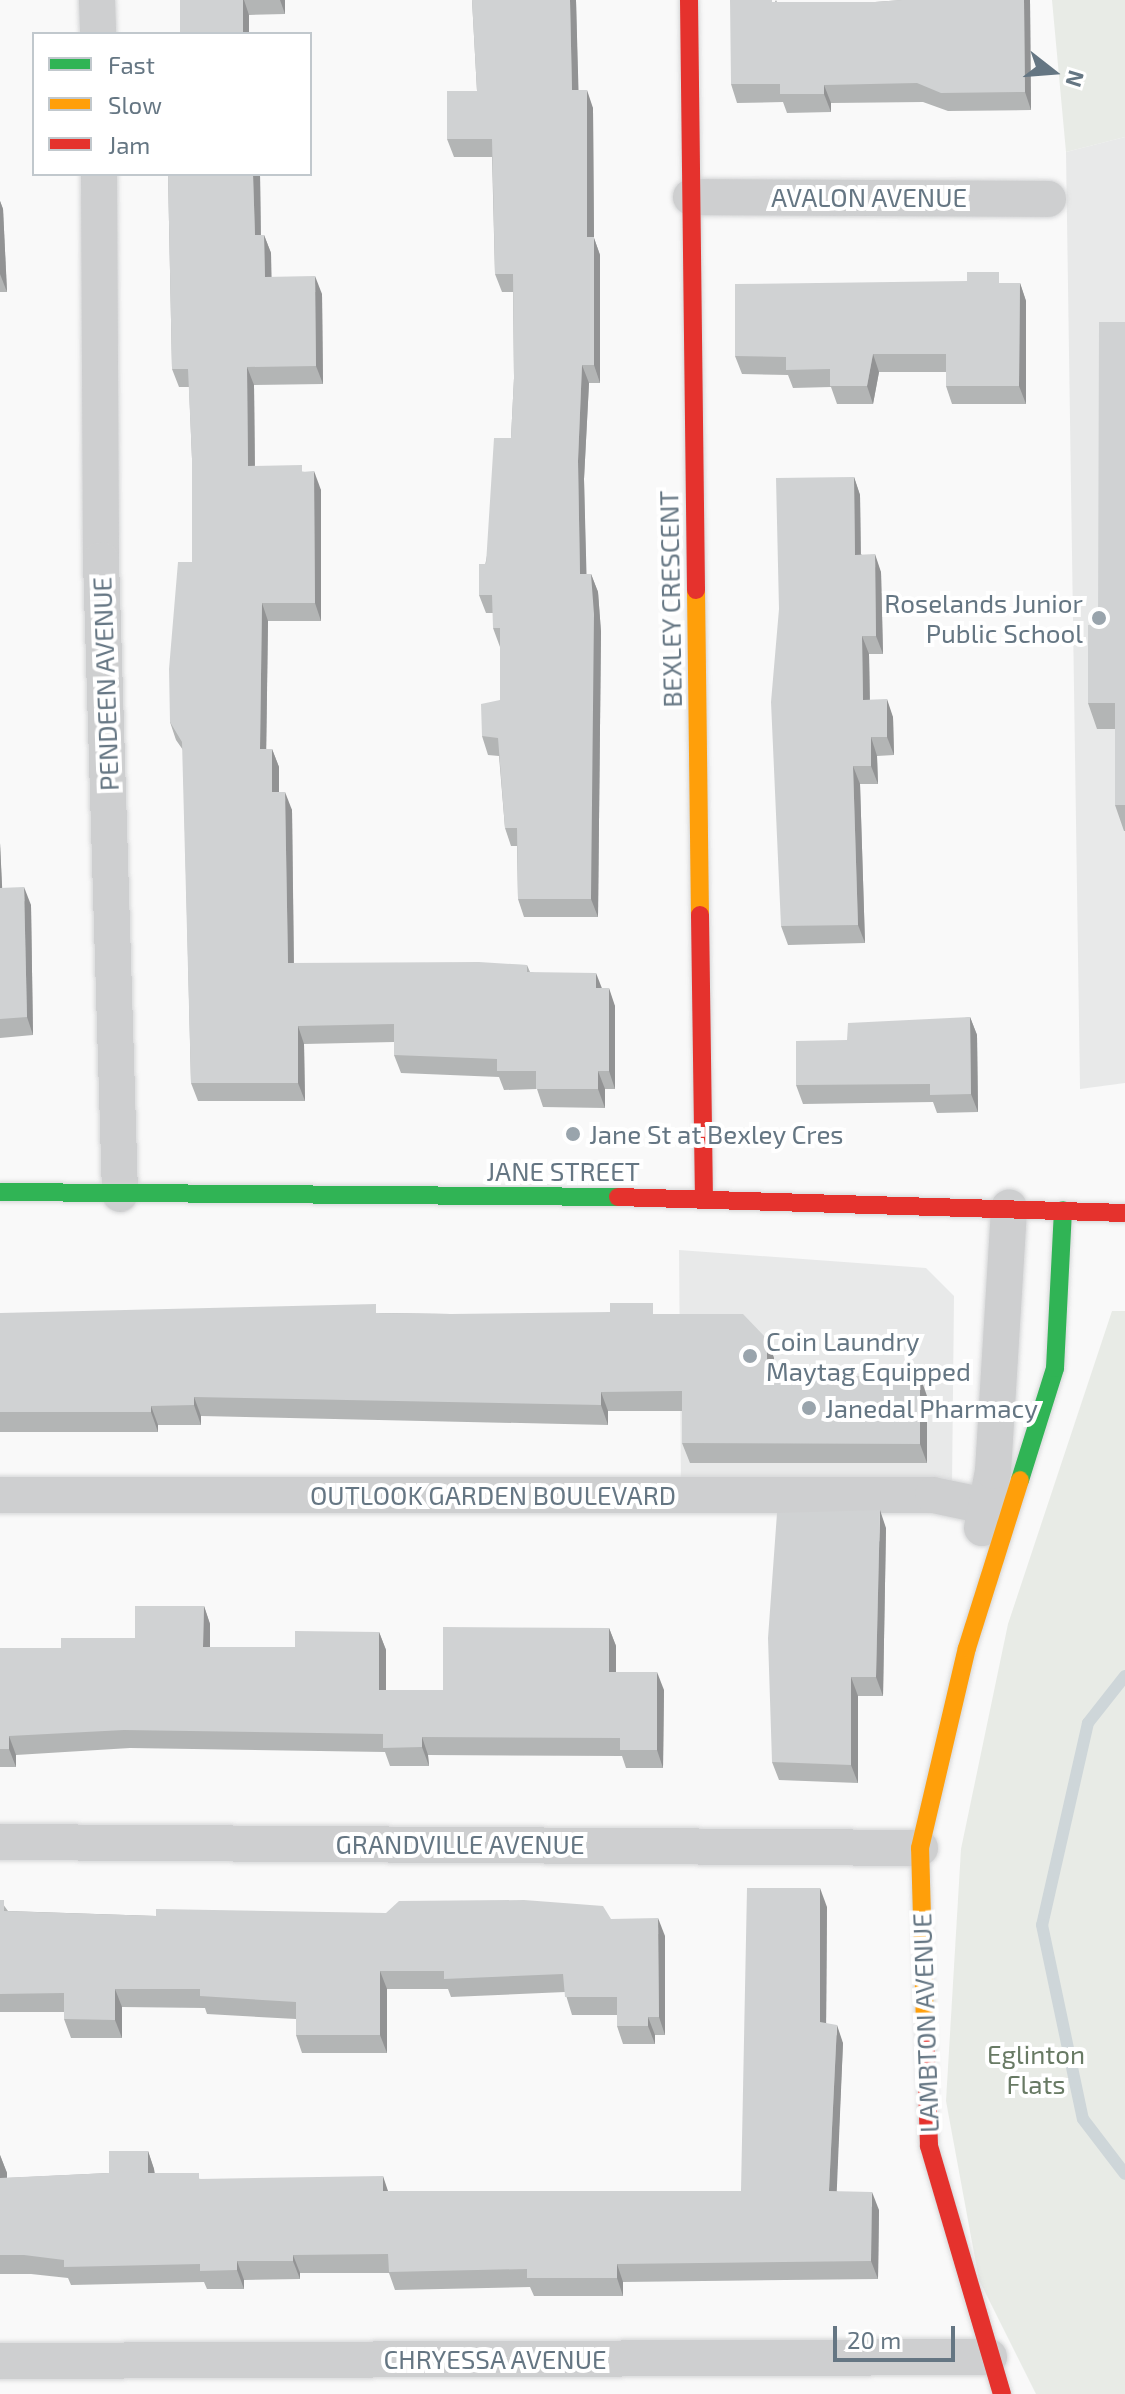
<!DOCTYPE html>
<style>
body{margin:0}
#map{position:relative;width:1125px;height:2394px;overflow:hidden;background:#f9f9f9;font-family:"Exo 2",sans-serif}
div>[style]{position:absolute}
.built>*{inset:0;background:#e8e9e9}
.green>*{inset:0;background:#e8ebe6}
.stream>*{height:12px;margin:-6px;padding:0 6px;transform-origin:6px;border-radius:6px;background:#ced6d9}
.roads{filter:drop-shadow(0 0 2px #d5d6d7) drop-shadow(0 0 2px #d5d6d7)}
.street>*{height:36px;margin:-18px;padding:0 18px;transform-origin:18px;border-radius:18px;background:#cecfd0}
.fast>*{height:18px;margin:-9px;padding:0 9px;transform-origin:9px;border-radius:9px;background:#30b455}
.slow>*{height:18px;margin:-9px;padding:0 9px;transform-origin:9px;border-radius:9px;background:#ff9f0a}
.jam>*{height:18px;margin:-9px;padding:0 9px;transform-origin:9px;border-radius:9px;background:#e5322d}
.wall>*{inset:0;background:#b3b5b5}
.shaded-wall>*{inset:0;background:#929394}
.building>*{inset:0;background:#d0d2d3}
.dots>*{width:22px;height:22px;translate:-50% -50%;box-sizing:border-box;border:4px solid #fff;border-radius:50%}
span{translate:-50% -50%;white-space:nowrap;text-align:center;line-height:1.15;-webkit-text-stroke:8px #fff;paint-order:stroke}
.street-label{font-size:26px;color:#657683}
.poi-label{font-size:26px;color:#657683}
.right{translate:-100% -50%;text-align:right}
.left{translate:0 -50%;text-align:left}
.park-label{font-size:26px;color:#687a64}
.legend{position:absolute;left:32px;top:32px;width:280px;height:144px;box-sizing:border-box;background:#fff;border:2px solid #c1c8cd;margin:0;padding:10px 14px;list-style:none;font-size:24px;color:#657683}
.legend li{display:flex;align-items:center;gap:16px;height:40px}
.legend b{width:40px;border:2px solid #c1c8cd}
.north{position:absolute;left:1013px;top:32px;width:80px;height:80px;-webkit-text-stroke:6px #fff;paint-order:stroke;rotate:107deg;font-size:22px;font-weight:700;line-height:32px;text-align:center;color:#657683}
.north::after{content:'';display:block;margin:auto;width:28px;height:36px;background:#657683;clip-path:polygon(50% 0,100% 100%,50% 72%,0 100%)}
.scale{position:absolute;left:833px;top:2326px;width:122px;height:36px;box-sizing:border-box;border:4px solid #657683;border-top:0;padding-left:10px;font-size:24px;line-height:28px;white-space:nowrap;color:#657683;-webkit-text-stroke:6px #fff;paint-order:stroke}
</style>
<div id="map">
<div class="built">
<div style="clip-path:polygon(1125px 137px,1125px 1083px,1080px 1089px,1066px 152px)"></div>
<div style="clip-path:polygon(679px 1250px,926px 1268px,954px 1296px,952px 1485px,681px 1488px)"></div>
</div>
<div class="green">
<div style="clip-path:polygon(1052px 0,1125px 0,1125px 137px,1066px 152px)"></div>
<div style="clip-path:polygon(1112px 1311px,1125px 1311px,1125px 2394px,1036px 2394px,979px 2280px,946px 2101px,961px 1849px,1008px 1624px)"></div>
</div>
<div class="stream">
<div style="left:1125px;top:1676px;width:60px;rotate:128.2deg"></div>
<div style="left:1088px;top:1723px;width:207px;rotate:102.8deg"></div>
<div style="left:1042px;top:1925px;width:198px;rotate:78.1deg"></div>
<div style="left:1083px;top:2119px;width:69px;rotate:52.6deg"></div>
</div>
<div class="roads">
<div class="street">
<div style="left:97px;top:0;width:34px;rotate:88deg"></div>
<div style="left:99px;top:174px;width:386px;rotate:89.7deg"></div>
<div style="left:101px;top:560px;width:634px;rotate:88.28deg"></div>
<div style="left:691px;top:197px;width:357px;rotate:0.3deg"></div>
<div style="left:0;top:1495px;width:933px"></div>
<div style="left:933px;top:1495px;width:53px;rotate:11.9deg"></div>
<div style="left:982px;top:1528px;width:58px;rotate:-79.1deg"></div>
<div style="left:993px;top:1471px;width:264px;rotate:-86.5deg"></div>
<div style="left:0;top:1842px;width:920px;rotate:0.37deg"></div>
<div style="left:0;top:2361px;width:989px;rotate:-0.23deg"></div>
</div>
<div class="fast">
<div style="left:0;top:1192px;width:618px;rotate:0.46deg"></div>
<div style="left:1020px;top:1480px;width:117px;rotate:-72.6deg"></div>
<div style="left:1055px;top:1368px;width:158px;rotate:-87.1deg"></div>
</div>
<div class="slow">
<div style="left:696px;top:590px;width:325px;rotate:89.3deg"></div>
<div style="left:925px;top:2025px;width:177px;rotate:-91.6deg"></div>
<div style="left:920px;top:1848px;width:205px;rotate:-76.8deg"></div>
<div style="left:967px;top:1648px;width:176px;rotate:-72.5deg"></div>
</div>
<div class="jam">
<div style="left:689px;top:0;width:590px;rotate:89.32deg"></div>
<div style="left:700px;top:915px;width:283px;rotate:89.2deg"></div>
<div style="left:618px;top:1197px;width:507px;rotate:1.81deg"></div>
<div style="left:925px;top:2025px;width:121px;rotate:88.1deg"></div>
<div style="left:929px;top:2146px;width:259px;rotate:73.6deg"></div>
</div>
</div>
<div class="wall">
<div style="clip-path:polygon(180px 0,285px 0,285px 14px,249px 15px)"></div>
<div style="clip-path:polygon(472px 0,576px 0,578px 90px,593px 108px,594px 238px,600px 255px,600px 383px,589px 383px,584px 479px,586px 574px,591px 574px,598px 592px,601px 632px,598px 917px,524px 917px,518px 899px,517px 846px,511px 846px,505px 828px,499px 756px,488px 755px,482px 736px,500px 700px,500px 647px,493px 628px,493px 613px,486px 613px,479px 595px,511px 438px,514px 378px,513px 292px,502px 292px,495px 274px,492px 157px,454px 157px,447px 139px,477px 91px)"></div>
<div style="clip-path:polygon(776px 0,777px 2px,875px 2px,902px 0,1030px 0,1031px 110px,948px 111px,923px 102px,831px 103px,831px 112px,787px 113px,783px 102px,737px 103px,731px 84px)"></div>
<div style="clip-path:polygon(168px 174px,260px 174px,261px 235px,264px 235px,271px 253px,271px 277px,322px 294px,323px 384px,254px 385px,255px 466px,305px 472px,321px 490px,321px 621px,268px 621px,266px 749px,272px 749px,279px 767px,279px 792px,292px 810px,294px 963px,527px 965px,530px 972px,602px 988px,615px 1006px,615px 1089px,605px 1089px,605px 1108px,543px 1107px,537px 1089px,504px 1090px,499px 1077px,401px 1073px,394px 1055px,394px 1042px,304px 1044px,305px 1101px,198px 1101px,191px 1083px,183px 750px,176px 740px,170px 722px,192px 562px,192px 459px,189px 387px,179px 387px,172px 369px)"></div>
<div style="clip-path:polygon(0 201px,3px 209px,7px 292px,0 292px)"></div>
<div style="clip-path:polygon(1003px 283px,1020px 283px,1026px 301px,1026px 404px,952px 404px,946px 386px,946px 372px,879px 372px,873px 404px,837px 404px,831px 387px,793px 388px,788px 375px,742px 374px,735px 356px)"></div>
<div style="clip-path:polygon(1125px 322px,1125px 831px,1124px 831px,1115px 805px,1115px 729px,1097px 729px,1088px 703px,1098px 625px)"></div>
<div style="clip-path:polygon(854px 477px,860px 495px,861px 554px,881px 572px,883px 654px,869px 654px,870px 700px,893px 717px,894px 755px,877px 756px,878px 784px,860px 784px,865px 943px,788px 945px,781px 926px)"></div>
<div style="clip-path:polygon(0 843px,2px 888px,31px 905px,33px 1035px,0 1038px)"></div>
<div style="clip-path:polygon(970px 1017px,977px 1035px,978px 1112px,937px 1113px,933px 1102px,803px 1104px,796px 1085px,847px 1040px)"></div>
<div style="clip-path:polygon(0 1313px,379px 1313px,451px 1314px,657px 1314px,767px 1339px,774px 1358px,774px 1376px,927px 1396px,927px 1463px,690px 1463px,682px 1443px,682px 1411px,608px 1411px,608px 1425px,201px 1416px,201px 1425px,158px 1425px,158px 1432px,0 1432px)"></div>
<div style="clip-path:polygon(886px 1528px,883px 1696px,858px 1696px,858px 1783px,779px 1780px,772px 1762px)"></div>
<div style="clip-path:polygon(204px 1606px,210px 1624px,210px 1647px,295px 1647px,379px 1632px,386px 1650px,386px 1690px,443px 1690px,609px 1628px,616px 1646px,616px 1672px,664px 1690px,663px 1768px,626px 1768px,622px 1756px,428px 1755px,429px 1766px,390px 1766px,385px 1752px,130px 1748px,16px 1755px,16px 1767px,0 1767px,0 1648px,61px 1648px,135px 1638px)"></div>
<div style="clip-path:polygon(0 1900px,8px 1911px,156px 1916px,611px 1919px,665px 1936px,665px 2035px,655px 2035px,655px 2044px,623px 2044px,617px 2026px,617px 2015px,572px 2015px,565px 1992px,451px 1997px,448px 1989px,387px 1989px,387px 2053px,302px 2053px,296px 2035px,296px 2019px,207px 2014px,205px 2008px,122px 2007px,122px 2038px,71px 2038px,64px 2019px,64px 2012px,0 2012px)"></div>
<div style="clip-path:polygon(827px 1907px,826px 2023px,843px 2043px,836px 2191px,879px 2210px,878px 2279px,623px 2282px,623px 2296px,534px 2296px,530px 2287px,395px 2290px,389px 2273px,300px 2273px,300px 2279px,244px 2280px,244px 2289px,207px 2289px,204px 2282px,71px 2285px,68px 2278px,31px 2274px,0 2274px,0 2155px,7px 2173px,7px 2178px,109px 2173px,148px 2151px,154px 2169px,155px 2173px,201px 2179px,388px 2191px,741px 2191px)"></div>
</div>
<div class="shaded-wall">
<div style="clip-path:polygon(243px 0,244px 0,249px 15px,249px 34px,243px 34px)"></div>
<div style="clip-path:polygon(280px 0,285px 0,285px 14px)"></div>
<div style="clip-path:polygon(570px 0,576px 0,579px 108px,572px 90px)"></div>
<div style="clip-path:polygon(1024px 0,1030px 0,1031px 110px,1025px 92px)"></div>
<div style="clip-path:polygon(824px 85px,831px 103px,831px 112px,824px 94px)"></div>
<div style="clip-path:polygon(587px 90px,593px 108px,594px 238px,600px 255px,600px 383px,594px 365px,587px 237px)"></div>
<div style="clip-path:polygon(253px 174px,260px 174px,261px 253px,255px 235px)"></div>
<div style="clip-path:polygon(0 201px,3px 209px,7px 292px,0 274px)"></div>
<div style="clip-path:polygon(264px 235px,271px 253px,272px 295px,265px 277px)"></div>
<div style="clip-path:polygon(315px 276px,322px 294px,323px 384px,316px 366px)"></div>
<div style="clip-path:polygon(1020px 283px,1026px 301px,1026px 404px,1019px 386px)"></div>
<div style="clip-path:polygon(873px 354px,879px 372px,873px 404px,867px 386px)"></div>
<div style="clip-path:polygon(582px 365px,589px 383px,584px 479px,587px 592px,580px 574px,578px 461px)"></div>
<div style="clip-path:polygon(247px 367px,254px 385px,255px 484px,248px 466px)"></div>
<div style="clip-path:polygon(314px 471px,321px 490px,321px 621px,315px 603px)"></div>
<div style="clip-path:polygon(854px 477px,860px 495px,861px 573px,855px 555px)"></div>
<div style="clip-path:polygon(875px 554px,881px 572px,883px 654px,876px 636px)"></div>
<div style="clip-path:polygon(591px 574px,598px 592px,601px 632px,598px 917px,591px 899px)"></div>
<div style="clip-path:polygon(262px 603px,268px 621px,266px 767px,260px 749px)"></div>
<div style="clip-path:polygon(862px 636px,869px 654px,870px 718px,863px 700px)"></div>
<div style="clip-path:polygon(887px 699px,893px 717px,894px 755px,887px 737px)"></div>
<div style="clip-path:polygon(871px 737px,877px 756px,878px 784px,871px 766px)"></div>
<div style="clip-path:polygon(272px 749px,279px 767px,279px 810px,272px 792px)"></div>
<div style="clip-path:polygon(853px 766px,860px 784px,865px 943px,858px 925px)"></div>
<div style="clip-path:polygon(285px 792px,292px 810px,294px 982px,288px 963px)"></div>
<div style="clip-path:polygon(0 843px,3px 906px,0 897px)"></div>
<div style="clip-path:polygon(24px 887px,31px 905px,33px 1035px,27px 1017px)"></div>
<div style="clip-path:polygon(596px 973px,603px 991px,596px 988px)"></div>
<div style="clip-path:polygon(609px 988px,615px 1006px,615px 1089px,609px 1071px)"></div>
<div style="clip-path:polygon(970px 1017px,977px 1035px,978px 1112px,971px 1094px)"></div>
<div style="clip-path:polygon(298px 1026px,304px 1044px,305px 1101px,298px 1083px)"></div>
<div style="clip-path:polygon(598px 1071px,605px 1089px,605px 1108px,598px 1089px)"></div>
<div style="clip-path:polygon(767px 1339px,774px 1358px,774px 1396px,767px 1376px)"></div>
<div style="clip-path:polygon(920px 1376px,927px 1396px,927px 1463px,920px 1444px)"></div>
<div style="clip-path:polygon(601px 1392px,608px 1411px,608px 1425px,601px 1405px)"></div>
<div style="clip-path:polygon(194px 1397px,201px 1416px,201px 1425px,194px 1405px)"></div>
<div style="clip-path:polygon(151px 1406px,158px 1425px,158px 1432px,151px 1412px)"></div>
<div style="clip-path:polygon(880px 1510px,886px 1528px,883px 1696px,876px 1677px)"></div>
<div style="clip-path:polygon(204px 1606px,210px 1624px,210px 1665px,203px 1647px)"></div>
<div style="clip-path:polygon(609px 1628px,616px 1646px,616px 1690px,609px 1672px)"></div>
<div style="clip-path:polygon(379px 1632px,386px 1650px,386px 1708px,379px 1690px)"></div>
<div style="clip-path:polygon(657px 1672px,664px 1690px,663px 1768px,657px 1750px)"></div>
<div style="clip-path:polygon(851px 1677px,858px 1696px,858px 1783px,851px 1765px)"></div>
<div style="clip-path:polygon(9px 1736px,16px 1755px,16px 1767px,9px 1749px)"></div>
<div style="clip-path:polygon(422px 1737px,428px 1755px,429px 1766px,422px 1747px)"></div>
<div style="clip-path:polygon(820px 1888px,827px 1907px,826px 2040px,820px 2022px)"></div>
<div style="clip-path:polygon(658px 1918px,665px 1936px,665px 2035px,659px 2017px)"></div>
<div style="clip-path:polygon(380px 1971px,387px 1989px,387px 2053px,380px 2035px)"></div>
<div style="clip-path:polygon(115px 1989px,122px 2007px,122px 2038px,115px 2020px)"></div>
<div style="clip-path:polygon(648px 2017px,655px 2035px,655px 2044px,648px 2026px)"></div>
<div style="clip-path:polygon(837px 2025px,843px 2043px,836px 2209px,829px 2191px)"></div>
<div style="clip-path:polygon(148px 2151px,154px 2169px,155px 2191px,148px 2173px)"></div>
<div style="clip-path:polygon(0 2155px,7px 2173px,7px 2196px,0 2178px)"></div>
<div style="clip-path:polygon(383px 2176px,389px 2194px,383px 2191px)"></div>
<div style="clip-path:polygon(872px 2192px,879px 2210px,878px 2279px,871px 2261px)"></div>
<div style="clip-path:polygon(293px 2255px,300px 2273px,300px 2279px,293px 2261px)"></div>
<div style="clip-path:polygon(237px 2261px,244px 2280px,244px 2289px,237px 2270px)"></div>
<div style="clip-path:polygon(617px 2264px,623px 2282px,623px 2296px,617px 2278px)"></div>
</div>
<div class="building">
<div style="clip-path:polygon(180px 0,243px 0,243px 34px,180px 34px)"></div>
<div style="clip-path:polygon(472px 0,570px 0,572px 90px,587px 90px,587px 237px,594px 237px,594px 365px,582px 365px,578px 461px,580px 574px,591px 574px,594px 614px,591px 899px,518px 899px,517px 828px,505px 828px,498px 738px,482px 736px,481px 704px,500px 700px,500px 628px,493px 628px,492px 595px,479px 595px,479px 564px,486px 564px,494px 438px,511px 438px,514px 378px,513px 274px,495px 274px,492px 139px,447px 139px,447px 91px,477px 91px)"></div>
<div style="clip-path:polygon(730px 0,772px 0,772px 2px,875px 2px,902px 0,1024px 0,1025px 92px,941px 93px,917px 83px,824px 85px,824px 94px,780px 94px,780px 84px,731px 84px)"></div>
<div style="clip-path:polygon(168px 174px,253px 174px,255px 235px,264px 235px,265px 277px,315px 276px,316px 366px,247px 367px,248px 466px,302px 465px,302px 472px,314px 471px,315px 603px,262px 603px,260px 749px,272px 749px,272px 792px,285px 792px,288px 963px,479px 962px,527px 965px,527px 972px,596px 973px,596px 988px,609px 988px,609px 1071px,598px 1071px,598px 1089px,536px 1089px,536px 1071px,497px 1071px,497px 1059px,394px 1055px,394px 1024px,298px 1026px,298px 1083px,191px 1083px,182px 742px,170px 722px,169px 669px,178px 562px,192px 562px,192px 459px,188px 369px,172px 369px)"></div>
<div style="clip-path:polygon(967px 272px,999px 272px,999px 283px,1020px 283px,1019px 386px,946px 386px,946px 354px,873px 354px,867px 386px,830px 386px,830px 369px,786px 370px,786px 357px,735px 356px,735px 284px,967px 281px)"></div>
<div style="clip-path:polygon(1099px 322px,1125px 322px,1125px 805px,1115px 805px,1115px 703px,1088px 703px,1088px 625px,1098px 625px)"></div>
<div style="clip-path:polygon(854px 477px,855px 555px,875px 554px,876px 636px,862px 636px,863px 700px,887px 699px,887px 737px,871px 737px,871px 766px,853px 766px,858px 925px,781px 926px,771px 702px,779px 609px,776px 478px)"></div>
<div style="clip-path:polygon(24px 887px,27px 1017px,0 1019px,0 888px)"></div>
<div style="clip-path:polygon(970px 1017px,971px 1094px,930px 1095px,930px 1084px,796px 1085px,796px 1041px,847px 1040px,848px 1023px)"></div>
<div style="clip-path:polygon(610px 1303px,653px 1303px,653px 1314px,743px 1314px,767px 1339px,767px 1376px,920px 1376px,920px 1444px,682px 1443px,682px 1391px,601px 1392px,601px 1405px,194px 1397px,194px 1405px,151px 1406px,151px 1412px,0 1412px,0 1313px,376px 1304px,376px 1313px,451px 1314px,610px 1312px)"></div>
<div style="clip-path:polygon(880px 1510px,876px 1677px,851px 1677px,851px 1765px,772px 1762px,768px 1638px,777px 1513px)"></div>
<div style="clip-path:polygon(135px 1606px,204px 1606px,203px 1647px,295px 1647px,295px 1631px,379px 1632px,379px 1690px,443px 1690px,443px 1627px,609px 1628px,609px 1672px,657px 1672px,657px 1750px,620px 1750px,620px 1738px,422px 1737px,422px 1747px,383px 1748px,383px 1734px,124px 1730px,9px 1736px,9px 1749px,0 1749px,0 1648px,61px 1648px,61px 1638px,135px 1638px)"></div>
<div style="clip-path:polygon(747px 1888px,820px 1888px,820px 2022px,837px 2025px,829px 2191px,872px 2192px,871px 2261px,617px 2264px,617px 2278px,527px 2278px,527px 2269px,389px 2272px,388px 2254px,293px 2255px,293px 2261px,237px 2261px,237px 2270px,200px 2271px,200px 2264px,64px 2267px,64px 2260px,24px 2255px,0 2255px,0 2155px,0 2178px,109px 2173px,109px 2151px,148px 2151px,148px 2173px,199px 2173px,199px 2179px,383px 2176px,383px 2191px,741px 2191px)"></div>
<div style="clip-path:polygon(0 1900px,4px 1900px,4px 1911px,156px 1916px,156px 1909px,386px 1913px,399px 1901px,524px 1900px,603px 1906px,611px 1919px,658px 1918px,659px 2017px,648px 2017px,648px 2026px,617px 2026px,617px 1997px,565px 1997px,563px 1974px,444px 1979px,444px 1971px,380px 1971px,380px 2035px,296px 2035px,296px 2002px,200px 1996px,200px 1989px,115px 1989px,115px 2020px,64px 2019px,64px 1993px,0 1994px)"></div>
</div>
<div class="dots">
<div style="left:1099px;top:618px;background:#99a4ac"></div>
<div style="left:573px;top:1134px;background:#99a4ac"></div>
<div style="left:750px;top:1356px;background:#99a4ac"></div>
<div style="left:809px;top:1408px;background:#99a4ac"></div>
</div>
<div class="street-label">
<span style="left:869px;top:197px">AVALON AVENUE</span>
<span style="left:670px;top:599px;rotate:-91deg">BEXLEY CRESCENT</span>
<span style="left:105px;top:684px;rotate:-92deg">PENDEEN AVENUE</span>
<span style="left:563px;top:1171px">JANE STREET</span>
<span style="left:493px;top:1495px">OUTLOOK GARDEN BOULEVARD</span>
<span style="left:460px;top:1844px">GRANDVILLE AVENUE</span>
<span style="left:925px;top:2023px;rotate:-92deg">LAMBTON AVENUE</span>
<span style="left:495px;top:2359px">CHRYESSA AVENUE</span>
</div>
<div class="poi-label">
<span class="right" style="left:1083px;top:618px">Roselands Junior<br>Public School</span>
<span class="left" style="left:589px;top:1134px">Jane St at Bexley Cres</span>
<span class="left" style="left:766px;top:1356px">Coin Laundry<br>Maytag Equipped</span>
<span class="left" style="left:825px;top:1408px">Janedal Pharmacy</span>
</div>
<div class="park-label">
<span style="left:1036px;top:2069px">Eglinton<br>Flats</span>
</div>
<ul class="legend">
<li><b style="height:10px;background:#30b455"></b>Fast</li>
<li><b style="height:10px;background:#ff9f0a"></b>Slow</li>
<li><b style="height:10px;background:#e5322d"></b>Jam</li>
</ul>
<div class="north">N</div>
<div class="scale">20 m</div>
</div>
